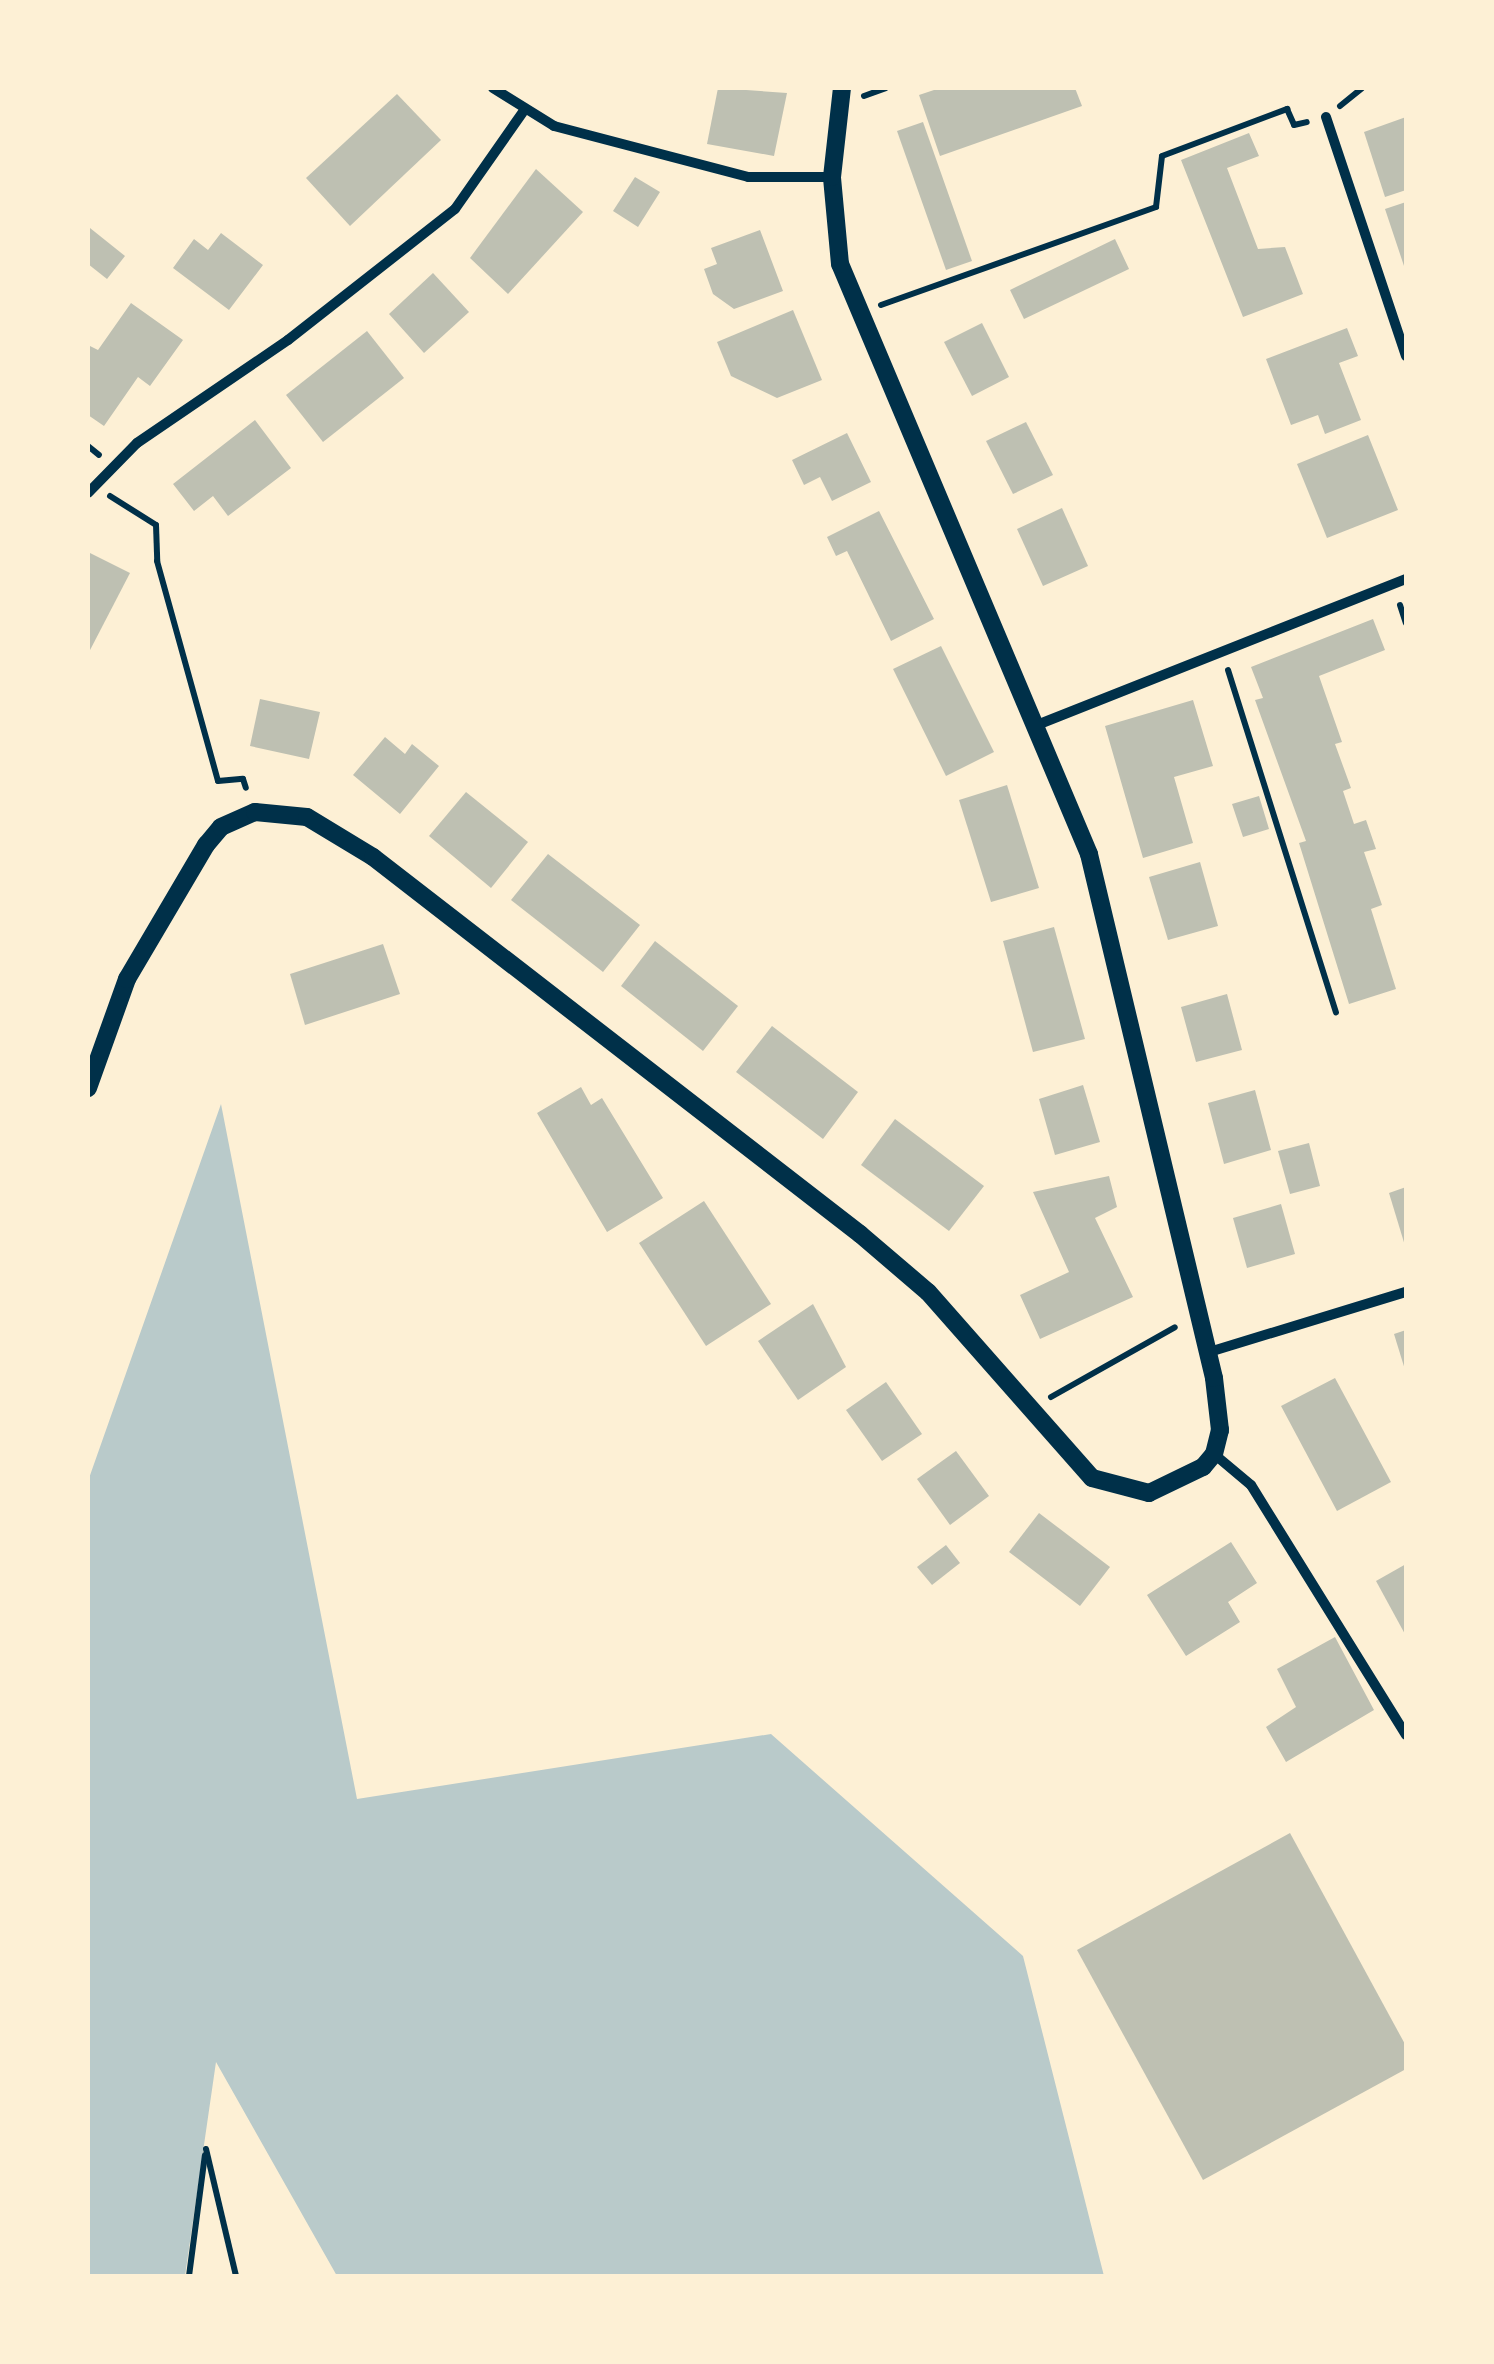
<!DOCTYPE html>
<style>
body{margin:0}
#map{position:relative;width:1494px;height:2364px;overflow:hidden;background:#fdf0d5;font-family:Roboto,sans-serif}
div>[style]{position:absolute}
.green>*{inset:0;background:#b9caca}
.building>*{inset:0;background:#bec0b2}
.path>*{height:6px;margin:-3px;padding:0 3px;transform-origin:3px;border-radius:3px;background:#003049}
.minor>*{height:10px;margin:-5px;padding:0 5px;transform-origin:5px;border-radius:5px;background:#003049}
.tertiary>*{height:18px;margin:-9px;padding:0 9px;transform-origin:9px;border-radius:9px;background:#003049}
span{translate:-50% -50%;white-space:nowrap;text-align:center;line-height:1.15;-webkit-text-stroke:10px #fdf0d5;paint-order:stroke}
.frame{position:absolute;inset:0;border:90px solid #fdf0d5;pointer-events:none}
</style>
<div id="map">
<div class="green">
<div style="clip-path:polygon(221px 1104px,357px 1799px,771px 1734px,1023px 1956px,1104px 2276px,337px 2276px,216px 2062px,185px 2276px,88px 2276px,88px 1481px)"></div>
</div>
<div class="building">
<div style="clip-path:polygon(718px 88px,787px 93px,774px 156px,707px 144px)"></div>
<div style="clip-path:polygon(940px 88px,1075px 88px,1082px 106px,940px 156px,919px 95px)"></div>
<div style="clip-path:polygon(397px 94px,441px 140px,350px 226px,306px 178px)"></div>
<div style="clip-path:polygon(1406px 117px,1406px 190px,1385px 197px,1364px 132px)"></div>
<div style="clip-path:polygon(923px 122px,972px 261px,946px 270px,897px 131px)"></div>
<div style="clip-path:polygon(1249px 133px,1259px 156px,1227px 168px,1258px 249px,1285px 247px,1303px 294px,1243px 317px,1181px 160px)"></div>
<div style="clip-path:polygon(536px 169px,583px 212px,508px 294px,470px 258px)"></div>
<div style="clip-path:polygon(635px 177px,660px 192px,638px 227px,613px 211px)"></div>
<div style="clip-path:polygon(1406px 202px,1406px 272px,1385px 209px)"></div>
<div style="clip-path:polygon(90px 228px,125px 256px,107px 279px,88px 264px)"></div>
<div style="clip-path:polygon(760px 230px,783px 291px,734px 309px,713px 294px,704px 269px,717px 264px,711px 248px)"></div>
<div style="clip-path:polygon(221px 233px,263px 265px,229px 310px,173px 268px,194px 239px,208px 250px)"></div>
<div style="clip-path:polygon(1115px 239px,1129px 269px,1024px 319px,1010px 290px)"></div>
<div style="clip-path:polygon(433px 273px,469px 312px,424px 353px,389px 314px)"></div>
<div style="clip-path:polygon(131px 303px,183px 340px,150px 386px,138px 377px,104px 426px,88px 415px,88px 345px,98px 350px)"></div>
<div style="clip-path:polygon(793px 310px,822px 380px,777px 398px,731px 376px,717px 342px)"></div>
<div style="clip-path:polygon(982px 323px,1009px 377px,972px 396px,944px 342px)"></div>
<div style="clip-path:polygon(1347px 328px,1358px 356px,1339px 363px,1361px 420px,1325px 434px,1318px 415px,1291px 425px,1266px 359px)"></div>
<div style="clip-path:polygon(367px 331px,404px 378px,323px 442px,286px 395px)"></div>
<div style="clip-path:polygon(255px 420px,291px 468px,228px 516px,213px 496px,194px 511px,173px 484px)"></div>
<div style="clip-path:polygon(1026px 422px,1053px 475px,1013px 494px,986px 441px)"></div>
<div style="clip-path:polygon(847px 433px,871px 482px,832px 501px,820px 477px,804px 485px,792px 460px)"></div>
<div style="clip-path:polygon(1368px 435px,1398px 510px,1327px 538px,1297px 464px)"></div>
<div style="clip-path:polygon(1062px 508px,1088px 566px,1043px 586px,1017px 529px)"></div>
<div style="clip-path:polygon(879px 511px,934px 619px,891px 641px,847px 551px,836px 556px,827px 537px)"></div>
<div style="clip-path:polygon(88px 552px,130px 573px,88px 654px)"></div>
<div style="clip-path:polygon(1373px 619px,1385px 650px,1319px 676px,1342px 742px,1335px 744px,1351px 788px,1343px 791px,1354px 824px,1366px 820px,1376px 849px,1364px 852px,1382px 905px,1371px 909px,1396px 989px,1349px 1004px,1299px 843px,1306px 841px,1255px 700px,1263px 698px,1251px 667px)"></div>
<div style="clip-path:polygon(941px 646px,994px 752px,946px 776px,893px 669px)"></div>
<div style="clip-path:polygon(260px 699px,320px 712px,309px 759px,250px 746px)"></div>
<div style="clip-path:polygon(1193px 700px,1213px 766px,1174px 777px,1193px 843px,1143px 858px,1105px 726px)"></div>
<div style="clip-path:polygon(385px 737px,405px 754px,412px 744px,439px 766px,400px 814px,353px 775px)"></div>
<div style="clip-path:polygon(1007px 785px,1039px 888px,991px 902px,959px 800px)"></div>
<div style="clip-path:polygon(466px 792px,528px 842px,491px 888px,429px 836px)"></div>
<div style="clip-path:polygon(1259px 796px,1269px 829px,1243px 837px,1232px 804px)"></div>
<div style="clip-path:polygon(548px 854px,640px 925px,603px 972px,511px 900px)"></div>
<div style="clip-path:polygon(1200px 862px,1218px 926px,1168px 940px,1149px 877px)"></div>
<div style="clip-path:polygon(1054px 927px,1085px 1039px,1033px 1052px,1003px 941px)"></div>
<div style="clip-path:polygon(655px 941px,738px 1006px,703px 1051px,621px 986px)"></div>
<div style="clip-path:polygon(383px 944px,400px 994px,305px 1025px,290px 974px)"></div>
<div style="clip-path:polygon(1227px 994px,1242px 1050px,1196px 1062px,1181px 1007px)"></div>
<div style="clip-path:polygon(772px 1026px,858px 1092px,823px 1139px,736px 1072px)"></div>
<div style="clip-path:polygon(1083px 1085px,1100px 1142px,1055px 1155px,1039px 1099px)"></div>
<div style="clip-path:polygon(581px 1087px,591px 1105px,602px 1098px,663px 1198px,607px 1232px,537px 1113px)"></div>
<div style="clip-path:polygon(1255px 1090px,1271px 1150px,1224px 1164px,1208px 1103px)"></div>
<div style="clip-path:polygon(895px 1119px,984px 1186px,949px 1231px,861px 1165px)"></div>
<div style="clip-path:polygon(1309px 1143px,1320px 1186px,1290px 1194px,1278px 1151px)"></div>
<div style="clip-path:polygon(1109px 1176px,1117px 1207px,1095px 1218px,1133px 1297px,1040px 1339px,1020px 1295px,1069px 1272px,1033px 1192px)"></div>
<div style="clip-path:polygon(1406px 1187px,1406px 1249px,1389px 1193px)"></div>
<div style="clip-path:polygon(704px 1201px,771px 1304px,706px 1346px,639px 1243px)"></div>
<div style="clip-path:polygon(1281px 1204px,1295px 1254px,1247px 1268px,1233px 1218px)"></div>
<div style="clip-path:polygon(813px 1304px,846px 1367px,798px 1400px,758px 1341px)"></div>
<div style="clip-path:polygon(1406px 1330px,1406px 1373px,1394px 1334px)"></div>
<div style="clip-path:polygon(1335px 1378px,1391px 1482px,1337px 1511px,1281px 1406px)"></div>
<div style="clip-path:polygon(886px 1382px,922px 1434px,882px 1461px,846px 1410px)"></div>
<div style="clip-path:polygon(956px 1451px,989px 1496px,950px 1525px,917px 1479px)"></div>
<div style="clip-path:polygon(1039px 1513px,1110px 1567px,1080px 1606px,1009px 1552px)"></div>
<div style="clip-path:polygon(1231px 1542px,1257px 1583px,1228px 1602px,1240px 1622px,1186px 1656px,1147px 1595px)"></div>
<div style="clip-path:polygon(946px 1545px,960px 1563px,932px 1585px,917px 1567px)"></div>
<div style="clip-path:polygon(1406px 1564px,1406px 1636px,1376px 1581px)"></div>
<div style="clip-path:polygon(1335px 1637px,1374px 1710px,1286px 1762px,1266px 1727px,1296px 1707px,1277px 1669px)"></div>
<div style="clip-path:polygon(1290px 1833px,1406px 2046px,1406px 2069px,1203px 2180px,1077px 1950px)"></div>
</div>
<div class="path">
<div style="left:864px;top:96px;width:23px;rotate:-20deg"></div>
<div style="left:1340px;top:106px;width:28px;rotate:-39deg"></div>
<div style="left:881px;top:305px;width:292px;rotate:-19.6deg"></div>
<div style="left:1156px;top:207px;width:51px;rotate:-83.3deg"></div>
<div style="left:1162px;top:156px;width:134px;rotate:-20.6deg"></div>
<div style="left:1287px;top:109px;width:17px;rotate:66deg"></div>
<div style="left:1294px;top:125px;width:13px;rotate:-13deg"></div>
<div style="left:88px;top:446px;width:14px;rotate:39deg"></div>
<div style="left:110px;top:496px;width:54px;rotate:32.2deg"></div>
<div style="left:156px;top:525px;width:36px;rotate:88deg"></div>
<div style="left:157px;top:561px;width:228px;rotate:74.5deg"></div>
<div style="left:218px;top:781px;width:25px;rotate:-5deg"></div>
<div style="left:243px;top:779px;width:9px;rotate:72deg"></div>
<div style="left:1400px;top:605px;width:19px;rotate:72deg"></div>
<div style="left:1228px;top:670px;width:359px;rotate:72.5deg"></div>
<div style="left:1051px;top:1397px;width:142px;rotate:-29.4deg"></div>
<div style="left:206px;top:2149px;width:130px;rotate:76.7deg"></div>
<div style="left:189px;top:2276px;width:122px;rotate:-82.5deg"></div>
</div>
<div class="minor">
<div style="left:493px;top:88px;width:72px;rotate:31.9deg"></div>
<div style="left:554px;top:126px;width:201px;rotate:14.7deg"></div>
<div style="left:748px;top:177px;width:84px"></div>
<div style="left:1326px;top:117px;width:252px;rotate:71.5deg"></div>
<div style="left:88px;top:493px;width:70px;rotate:-45.6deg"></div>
<div style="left:137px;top:443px;width:183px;rotate:-34.3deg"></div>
<div style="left:288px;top:340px;width:212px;rotate:-38.1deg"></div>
<div style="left:455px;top:209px;width:118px;rotate:-55deg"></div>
<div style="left:1037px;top:725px;width:397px;rotate:-21.6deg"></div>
<div style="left:1206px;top:1353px;width:209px;rotate:-17deg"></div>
<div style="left:1214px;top:1454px;width:48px;rotate:40deg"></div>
<div style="left:1251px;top:1485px;width:294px;rotate:58.2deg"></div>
</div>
<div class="tertiary">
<div style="left:88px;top:1088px;width:116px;rotate:-70.3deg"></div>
<div style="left:127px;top:979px;width:156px;rotate:-59.5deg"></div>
<div style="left:206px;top:845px;width:23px;rotate:-50deg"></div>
<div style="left:221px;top:827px;width:37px;rotate:-24deg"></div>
<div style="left:255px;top:812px;width:52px;rotate:5.5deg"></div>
<div style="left:307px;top:817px;width:77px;rotate:31.2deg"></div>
<div style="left:373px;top:857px;width:616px;rotate:37.74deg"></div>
<div style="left:860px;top:1234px;width:89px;rotate:40.5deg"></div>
<div style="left:928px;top:1292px;width:248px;rotate:48.6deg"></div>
<div style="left:1092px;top:1478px;width:59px;rotate:14.7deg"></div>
<div style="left:1149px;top:1493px;width:60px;rotate:-25.7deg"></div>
<div style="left:1203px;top:1467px;width:17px;rotate:-50deg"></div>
<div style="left:1214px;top:1454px;width:25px;rotate:-76deg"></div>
<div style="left:1220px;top:1430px;width:52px;rotate:-96.6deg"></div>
<div style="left:1214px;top:1378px;width:539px;rotate:-103.42deg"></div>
<div style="left:1089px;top:854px;width:640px;rotate:-112.88deg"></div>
<div style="left:840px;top:264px;width:87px;rotate:-95.3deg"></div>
<div style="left:832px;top:177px;width:90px;rotate:-83.6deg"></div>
</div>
<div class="frame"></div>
</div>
